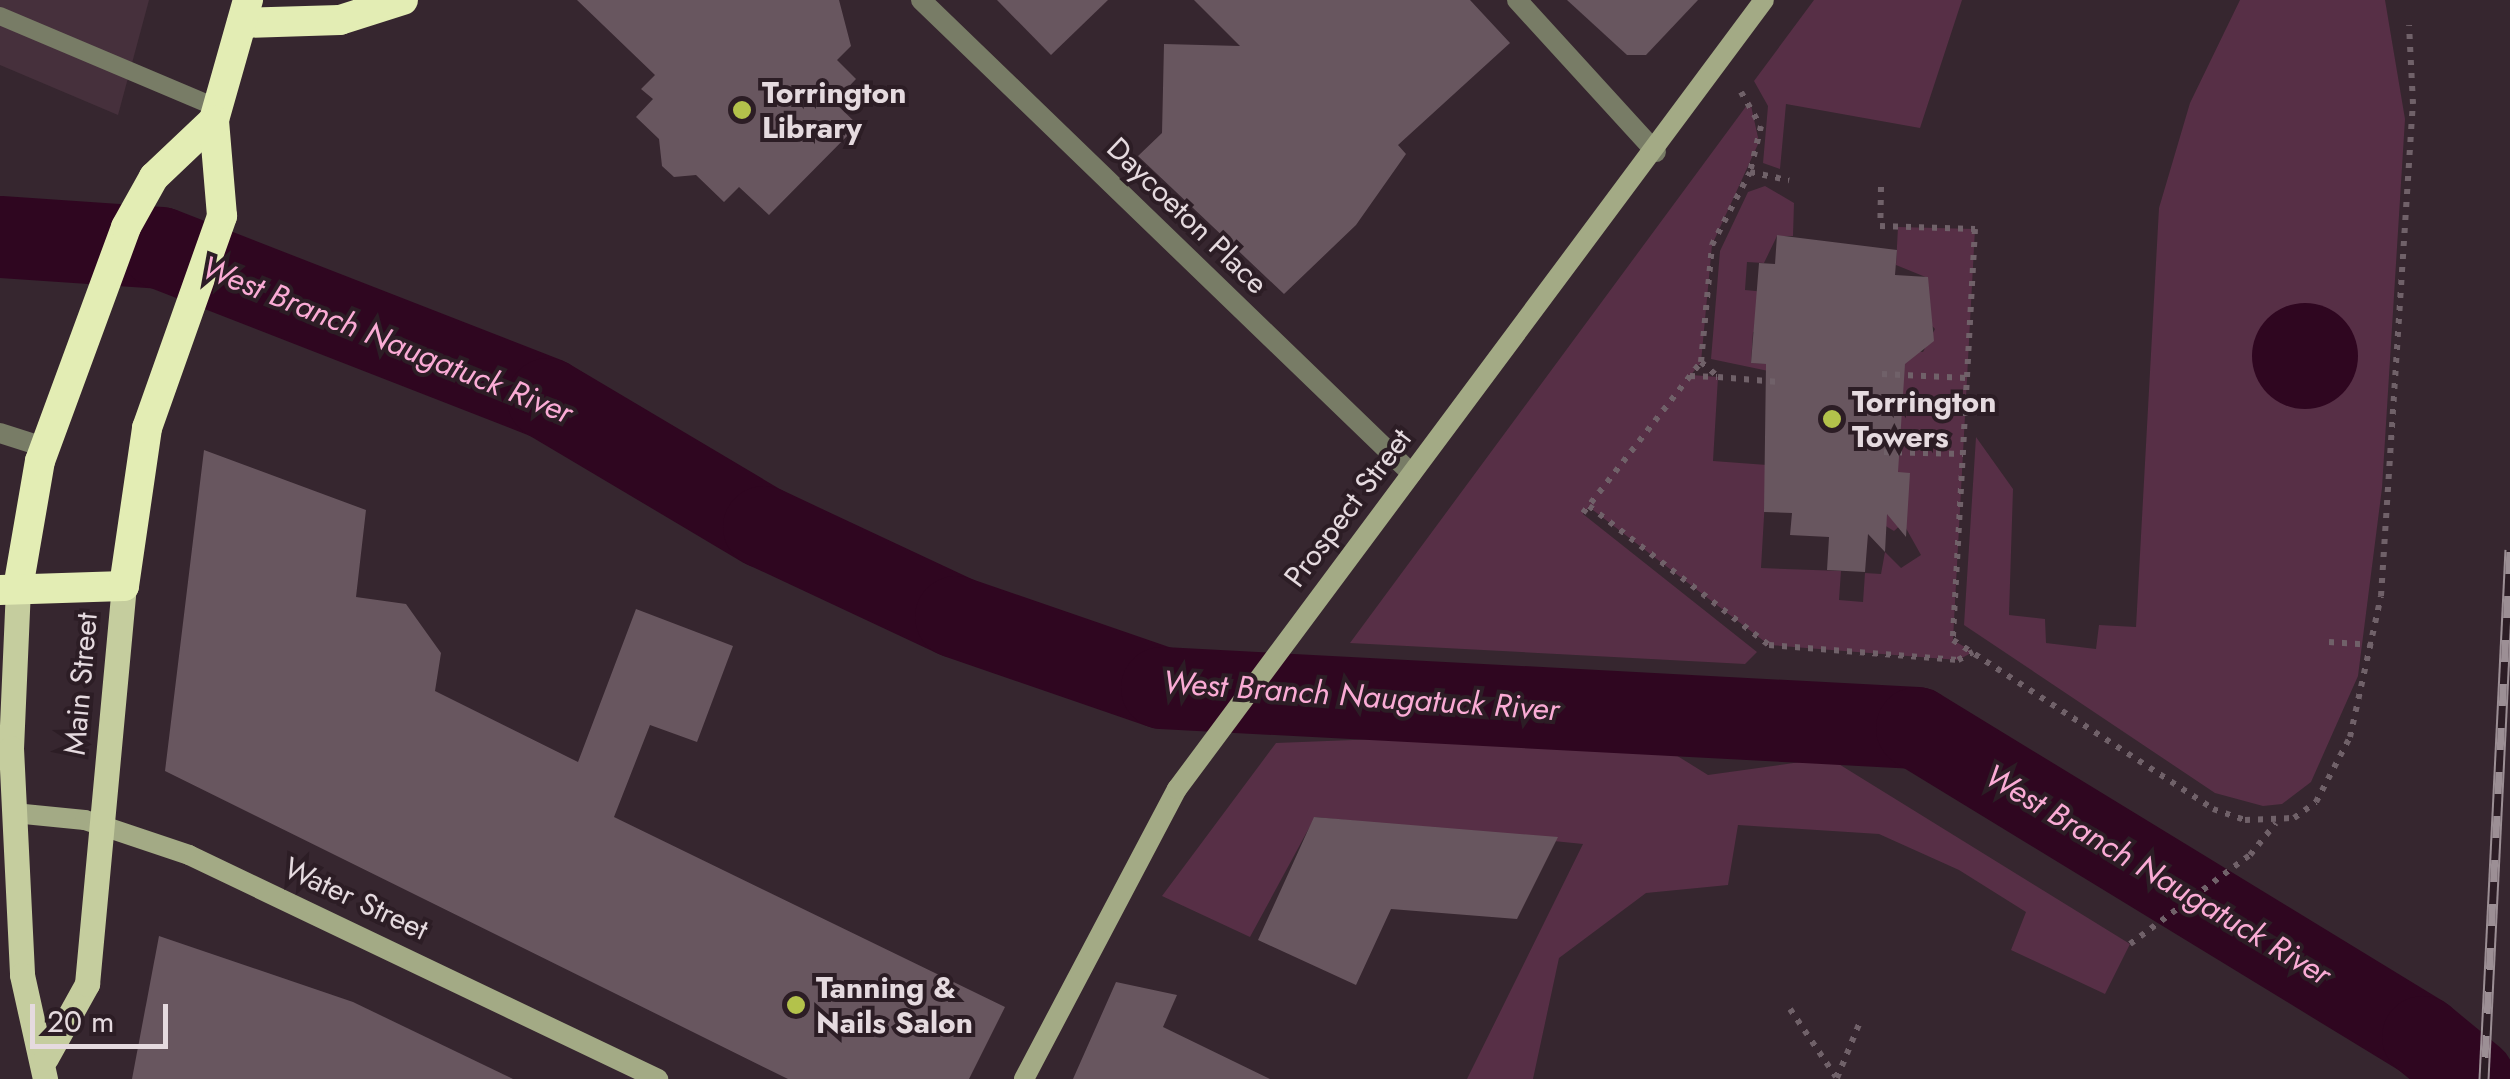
<!DOCTYPE html>
<style>
body{margin:0}
#map{position:relative;width:2510px;height:1079px;overflow:hidden;background:#36262f;font-family:Jost,sans-serif}
div>[style]{position:absolute}
.built>*{inset:0;background:#46303c}
.green>*{inset:0;background:#572f46}
.water>*{inset:0;background:#2f0620}
.round{border-radius:50%}
.river>*{height:82px;margin:-41px;padding:0 41px;transform-origin:41px;border-radius:41px;background:#2f0620}
.building>*{inset:0;background:#68565f}
.path>*{height:6px;margin-top:-3px;transform-origin:0;background:repeating-linear-gradient(90deg,#706169 0 5px,transparent 0 13px)}
.lane>*{height:18px;margin:-9px;padding:0 9px;transform-origin:9px;border-radius:9px;background:#787c66}
.street>*{height:20px;margin:-10px;padding:0 10px;transform-origin:10px;border-radius:10px;background:#787c66}
.secondary>*{height:20px;margin:-10px;padding:0 10px;transform-origin:10px;border-radius:10px;background:#a3aa85}
.primary>*{height:25px;margin:-12.5px;padding:0 12.5px;transform-origin:12.5px;border-radius:12.5px;background:#c5cd9e}
.highway>*{height:30px;margin:-15px;padding:0 15px;transform-origin:15px;border-radius:15px;background:#e3edb4}
.rail>*{height:11px;margin-top:-5.5px;transform-origin:0;background:repeating-linear-gradient(90deg,#2c1d25 0 22px,#9c8f95 0 44px);box-sizing:border-box;border-block:2px solid #9c8f95}
.dots>*{width:28px;height:28px;translate:-50% -50%;box-sizing:border-box;border:5px solid #2c1d25;border-radius:50%}
span{translate:-50% -50%;white-space:nowrap;text-align:center;line-height:1.15;-webkit-text-stroke:8px #2c1d25;paint-order:stroke}
.poi-label{font-size:30px;color:#e5dadf;font-weight:700}
.left{translate:0 -50%;text-align:left}
.street-label{font-size:30px;color:#e5dadf}
.water-label{font-size:32px;color:#faabd5;font-style:italic}
.scale{position:absolute;left:30px;top:1004px;width:138px;height:45px;box-sizing:border-box;border:5px solid #e5dadf;border-top:0;padding-left:12px;font-size:30px;line-height:35px;white-space:nowrap;color:#e5dadf;-webkit-text-stroke:8px #2c1d25;paint-order:stroke}
</style>
<div id="map">
<div class="built">
<div style="clip-path:polygon(0 0,149px 0,118px 115px,0 65px)"></div>
</div>
<div class="green">
<div style="clip-path:polygon(1814px 0,1962px 0,1920px 128px,1786px 104px,1780px 169px,1763px 163px,1768px 106px,1754px 81px)"></div>
<div style="clip-path:polygon(2240px 0,2385px 0,2405px 119px,2382px 488px,2358px 676px,2311px 782px,2282px 804px,2263px 806px,2215px 793px,1964px 625px,1976px 437px,2013px 489px,2009px 615px,2045px 619px,2046px 643px,2096px 649px,2099px 625px,2136px 627px,2159px 208px,2190px 103px)"></div>
<div style="clip-path:polygon(1750px 101px,1759px 142px,1712px 245px,1701px 362px,1691px 375px,1718px 377px,1713px 461px,1767px 465px,1761px 568px,1841px 571px,1839px 600px,1863px 602px,1865px 573px,1881px 574px,1885px 552px,1901px 568px,1921px 555px,1903px 523px,1894px 531px,1879px 522px,1910px 474px,1891px 472px,1902px 401px,1894px 349px,1923px 352px,1935px 329px,1926px 319px,1928px 278px,1896px 265px,1898px 227px,1975px 229px,1953px 640px,1973px 652px,1958px 660px,1769px 645px,1589px 507px,1583px 514px,1757px 652px,1745px 664px,1350px 643px)"></div>
<div style="clip-path:polygon(1765px 186px,1794px 203px,1793px 236px,1777px 236px,1764px 263px,1747px 262px,1745px 290px,1766px 292px,1772px 334px,1753px 332px,1751px 363px,1774px 364px,1778px 373px,1711px 359px,1720px 251px,1748px 192px)"></div>
<div style="clip-path:polygon(1634px 729px,1708px 775px,1829px 758px,2130px 944px,2105px 994px,2011px 950px,2026px 912px,1959px 870px,1879px 834px,1738px 825px,1728px 885px,1646px 893px,1559px 958px,1533px 1079px,1467px 1079px,1583px 844px,1315px 817px,1250px 937px,1162px 896px,1276px 743px)"></div>
</div>
<div class="water">
<div class="round" style="left:2252px;top:303px;width:106px;height:106px"></div>
</div>
<div class="river">
<div style="left:0;top:237px;width:161px;rotate:3.9deg"></div>
<div style="left:161px;top:248px;width:415px;rotate:21.3deg"></div>
<div style="left:548px;top:399px;width:251px;rotate:30.7deg"></div>
<div style="left:764px;top:527px;width:212px;rotate:25.1deg"></div>
<div style="left:956px;top:617px;width:218px;rotate:19deg"></div>
<div style="left:1162px;top:688px;width:756px;rotate:3.03deg"></div>
<div style="left:1917px;top:728px;width:593px;rotate:31.41deg"></div>
<div style="left:2423px;top:1037px;width:66px;rotate:39.5deg"></div>
</div>
<div class="building">
<div style="clip-path:polygon(577px 0,839px 0,851px 46px,837px 60px,856px 79px,834px 102px,858px 125px,769px 215px,739px 187px,724px 202px,696px 175px,674px 177px,662px 166px,659px 139px,636px 117px,653px 99px,641px 89px,655px 75px)"></div>
<div style="clip-path:polygon(997px 0,1108px 0,1051px 55px)"></div>
<div style="clip-path:polygon(1194px 0,1470px 0,1510px 43px,1398px 145px,1406px 154px,1356px 225px,1284px 294px,1138px 156px,1162px 133px,1164px 44px,1240px 46px)"></div>
<div style="clip-path:polygon(1567px 0,1698px 0,1646px 55px,1627px 55px)"></div>
<div style="clip-path:polygon(1777px 235px,1897px 250px,1895px 275px,1928px 277px,1934px 341px,1905px 364px,1898px 472px,1910px 473px,1906px 537px,1887px 514px,1885px 552px,1868px 534px,1865px 572px,1827px 570px,1829px 537px,1790px 535px,1792px 513px,1764px 512px,1766px 364px,1751px 363px,1759px 263px,1775px 264px)"></div>
<div style="clip-path:polygon(204px 450px,366px 510px,356px 597px,406px 604px,441px 653px,435px 691px,578px 762px,636px 609px,733px 646px,697px 742px,650px 725px,614px 817px,1005px 1007px,969px 1079px,788px 1079px,165px 771px)"></div>
<div style="clip-path:polygon(1314px 817px,1558px 837px,1517px 919px,1391px 909px,1356px 985px,1258px 940px)"></div>
<div style="clip-path:polygon(159px 936px,353px 1002px,513px 1079px,132px 1079px)"></div>
<div style="clip-path:polygon(1116px 982px,1177px 995px,1163px 1027px,1270px 1079px,1073px 1079px)"></div>
</div>
<div class="path">
<div style="left:1741px;top:92px;width:39px;rotate:60deg"></div>
<div style="left:1761px;top:126px;width:47px;rotate:103.4deg"></div>
<div style="left:1881px;top:187px;width:39px;rotate:91deg"></div>
<div style="left:1880px;top:226px;width:95px;rotate:1.8deg"></div>
<div style="left:1975px;top:229px;width:412px;rotate:93.1deg"></div>
<div style="left:1953px;top:640px;width:310px;rotate:33deg"></div>
<div style="left:2213px;top:809px;width:34px;rotate:19deg"></div>
<div style="left:2245px;top:820px;width:49px;rotate:-2.3deg"></div>
<div style="left:2294px;top:818px;width:27px;rotate:-36deg"></div>
<div style="left:2316px;top:802px;width:73px;rotate:-62.4deg"></div>
<div style="left:2350px;top:737px;width:144px;rotate:-77.6deg"></div>
<div style="left:2381px;top:596px;width:493px;rotate:-86.3deg"></div>
<div style="left:2413px;top:104px;width:79px;rotate:-92.9deg"></div>
<div style="left:1701px;top:362px;width:23px;rotate:41deg"></div>
<div style="left:1718px;top:377px;width:61px;rotate:4.7deg"></div>
<div style="left:1882px;top:374px;width:85px;rotate:2.7deg"></div>
<div style="left:1690px;top:376px;width:27px;rotate:2deg"></div>
<div style="left:1884px;top:452px;width:79px;rotate:1.5deg"></div>
<div style="left:1589px;top:506px;width:227px;rotate:37.7deg"></div>
<div style="left:1769px;top:645px;width:190px;rotate:4.5deg"></div>
<div style="left:1958px;top:660px;width:17px;rotate:-28deg"></div>
<div style="left:1583px;top:513px;width:192px;rotate:-52deg"></div>
<div style="left:1701px;top:362px;width:118px;rotate:-84.6deg"></div>
<div style="left:1712px;top:245px;width:82px;rotate:-62.5deg"></div>
<div style="left:1750px;top:172px;width:40px;rotate:12deg"></div>
<div style="left:2329px;top:642px;width:44px;rotate:3.9deg"></div>
<div style="left:2130px;top:944px;width:149px;rotate:-36.6deg"></div>
<div style="left:2250px;top:855px;width:41px;rotate:-50.9deg"></div>
<div style="left:1790px;top:1009px;width:82px;rotate:55.9deg"></div>
<div style="left:1837px;top:1078px;width:58px;rotate:-67.8deg"></div>
</div>
<div class="lane">
<div style="left:0;top:16px;width:237px;rotate:22.9deg"></div>
</div>
<div class="street">
<div style="left:921px;top:0;width:682px;rotate:43.99deg"></div>
<div style="left:1517px;top:0;width:206px;rotate:47.6deg"></div>
<div style="left:0;top:433px;width:46px;rotate:17.7deg"></div>
</div>
<div class="secondary">
<div style="left:14px;top:813px;width:71px;rotate:5.6deg"></div>
<div style="left:85px;top:820px;width:110px;rotate:18.6deg"></div>
<div style="left:189px;top:855px;width:520px;rotate:25.53deg"></div>
<div style="left:1024px;top:1079px;width:328px;rotate:-62.2deg"></div>
<div style="left:1177px;top:789px;width:983px;rotate:-53.35deg"></div>
</div>
<div class="primary">
<div style="left:18px;top:588px;width:160px;rotate:92.5deg"></div>
<div style="left:11px;top:748px;width:227px;rotate:87.2deg"></div>
<div style="left:22px;top:975px;width:107px;rotate:77.5deg"></div>
<div style="left:46px;top:1058px;width:85px;rotate:-61deg"></div>
<div style="left:87px;top:984px;width:400px;rotate:-84.7deg"></div>
</div>
<div class="highway">
<div style="left:242px;top:23px;width:98px;rotate:-1.8deg"></div>
<div style="left:340px;top:20px;width:66px;rotate:-17.6deg"></div>
<div style="left:18px;top:588px;width:129px;rotate:-80.2deg"></div>
<div style="left:40px;top:461px;width:249px;rotate:-69.8deg"></div>
<div style="left:126px;top:227px;width:57px;rotate:-60.8deg"></div>
<div style="left:154px;top:177px;width:83px;rotate:-43.5deg"></div>
<div style="left:214px;top:120px;width:125px;rotate:-74.2deg"></div>
<div style="left:0;top:590px;width:124px;rotate:-1.8deg"></div>
<div style="left:124px;top:586px;width:160px;rotate:-81.7deg"></div>
<div style="left:147px;top:428px;width:225px;rotate:-70.5deg"></div>
<div style="left:222px;top:216px;width:96px;rotate:-94.8deg"></div>
</div>
<div class="rail">
<div style="left:2484px;top:1079px;width:530px;rotate:-87.19deg"></div>
</div>
<div class="dots">
<div style="left:742px;top:110px;background:#b3c24b"></div>
<div style="left:1832px;top:419px;background:#b3c24b"></div>
<div style="left:796px;top:1005px;background:#b3c24b"></div>
</div>
<div class="poi-label">
<span class="left" style="left:762px;top:110px">Torrington<br>Library</span>
<span class="left" style="left:1852px;top:419px">Torrington<br>Towers</span>
<span class="left" style="left:816px;top:1005px">Tanning &amp;<br>Nails Salon</span>
</div>
<div class="street-label">
<span style="left:1187px;top:216px;rotate:44deg">Daycoeton Place</span>
<span style="left:1348px;top:508px;rotate:-53deg">Prospect Street</span>
<span style="left:81px;top:684px;rotate:-85deg">Main Street</span>
<span style="left:356px;top:899px;rotate:25deg">Water Street</span>
</div>
<div class="water-label">
<span style="left:387px;top:340px;rotate:22deg">West Branch Naugatuck River</span>
<span style="left:1361px;top:696px;rotate:4deg">West Branch Naugatuck River</span>
<span style="left:2158px;top:875px;rotate:31deg">West Branch Naugatuck River</span>
</div>
<div class="scale">20 m</div>
</div>
